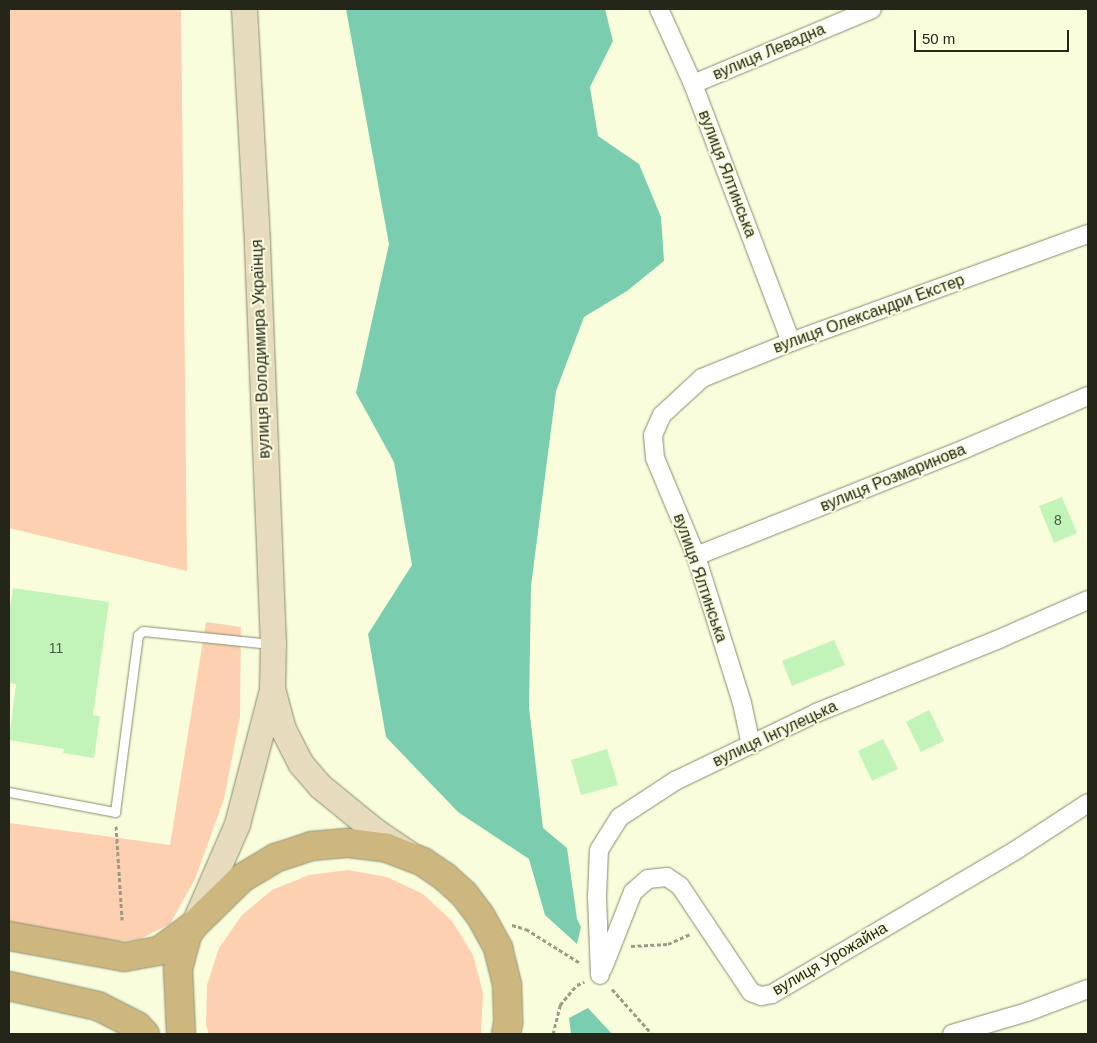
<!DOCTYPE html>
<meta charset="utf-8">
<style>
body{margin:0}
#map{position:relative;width:1097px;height:1043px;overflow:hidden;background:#f9fddc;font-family:Arial,sans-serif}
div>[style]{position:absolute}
.green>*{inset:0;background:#fcd0b0}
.water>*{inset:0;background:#7acdae}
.building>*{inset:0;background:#c2f4b9}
.path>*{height:3px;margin-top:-1.5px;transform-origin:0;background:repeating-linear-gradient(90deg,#9a9d85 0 4px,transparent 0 6.5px)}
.roads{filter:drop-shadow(0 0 1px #878b6d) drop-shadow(0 0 1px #878b6d)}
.lane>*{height:9px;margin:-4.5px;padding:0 4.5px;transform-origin:4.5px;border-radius:4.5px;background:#fff}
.street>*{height:18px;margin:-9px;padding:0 9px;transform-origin:9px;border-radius:9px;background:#fff}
.secondary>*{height:25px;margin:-12.5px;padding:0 12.5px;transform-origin:12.5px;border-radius:12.5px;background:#e7dbbe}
.primary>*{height:28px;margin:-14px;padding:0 14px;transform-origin:14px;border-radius:14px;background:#ceb77e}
span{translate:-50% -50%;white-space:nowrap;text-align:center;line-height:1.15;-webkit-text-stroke:4px #f9fddc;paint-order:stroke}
.number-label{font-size:14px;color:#4c5a42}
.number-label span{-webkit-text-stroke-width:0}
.street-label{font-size:16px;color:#25261a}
.frame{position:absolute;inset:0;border:10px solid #25261a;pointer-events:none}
.scale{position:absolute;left:914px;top:30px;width:155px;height:22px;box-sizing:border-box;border:2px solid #25261a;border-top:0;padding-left:6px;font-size:15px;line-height:18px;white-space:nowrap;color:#25261a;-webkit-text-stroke:4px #f9fddc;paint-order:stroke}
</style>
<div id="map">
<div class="green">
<div style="clip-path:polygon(9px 9px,181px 9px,187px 571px,9px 528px)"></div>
<div style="clip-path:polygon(206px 622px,241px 627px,240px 717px,224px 799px,195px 879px,170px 924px,140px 939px,118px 941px,9px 923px,9px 823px,170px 845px)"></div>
<div style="clip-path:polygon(348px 870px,387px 877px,423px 894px,452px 921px,473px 955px,483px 993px,481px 1034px,209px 1034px,206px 1025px,207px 985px,219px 948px,242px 915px,272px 890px,309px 875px)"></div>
</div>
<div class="water">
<div style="clip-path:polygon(346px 9px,605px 9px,613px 41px,590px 87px,598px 136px,639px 164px,661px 217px,664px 261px,627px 291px,584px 317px,556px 391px,531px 586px,529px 707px,543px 828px,567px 848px,577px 919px,581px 927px,577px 944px,545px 915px,529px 859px,458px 812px,386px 737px,368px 634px,412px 565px,394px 462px,356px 393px,389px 244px)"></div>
<div style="clip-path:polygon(588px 1008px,612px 1034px,571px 1034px,569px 1018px)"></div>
</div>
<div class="building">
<div style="clip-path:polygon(1062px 497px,1077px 533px,1054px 543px,1039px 506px)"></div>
<div style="clip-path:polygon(13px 588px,109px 602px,93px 715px,100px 716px,94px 758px,63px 753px,64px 749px,9px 740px,16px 684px,9px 683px,9px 614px)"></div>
<div style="clip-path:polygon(834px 640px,845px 665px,792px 686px,782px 661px)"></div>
<div style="clip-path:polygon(929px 710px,944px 741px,921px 752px,906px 722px)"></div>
<div style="clip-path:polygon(883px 739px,898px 769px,872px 781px,858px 751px)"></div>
<div style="clip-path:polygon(607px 749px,618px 785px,581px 795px,571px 760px)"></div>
</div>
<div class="path">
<div style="left:116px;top:826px;width:94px;rotate:86.3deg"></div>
<div style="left:512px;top:925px;width:15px;rotate:16deg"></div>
<div style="left:526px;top:929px;width:64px;rotate:32.2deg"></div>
<div style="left:631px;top:946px;width:37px;rotate:-3deg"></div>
<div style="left:668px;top:944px;width:24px;rotate:-24deg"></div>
<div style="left:612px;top:989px;width:60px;rotate:48.4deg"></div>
<div style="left:553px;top:1034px;width:30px;rotate:-76deg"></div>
<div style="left:560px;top:1005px;width:26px;rotate:-50deg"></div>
<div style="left:577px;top:985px;width:8px;rotate:-23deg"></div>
</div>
<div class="roads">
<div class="lane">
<div style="left:9px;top:792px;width:108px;rotate:10.7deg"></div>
<div style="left:115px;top:812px;width:178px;rotate:-82.6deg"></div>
<div style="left:138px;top:635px;width:6px;rotate:-39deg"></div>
<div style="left:143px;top:631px;width:129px;rotate:5.8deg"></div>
</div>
<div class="street">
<div style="left:659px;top:9px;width:82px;rotate:65.6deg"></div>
<div style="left:693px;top:84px;width:276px;rotate:69.2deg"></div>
<div style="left:693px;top:84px;width:194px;rotate:-22.7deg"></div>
<div style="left:696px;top:556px;width:292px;rotate:-21.7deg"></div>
<div style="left:967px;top:448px;width:132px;rotate:-23.3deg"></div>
<div style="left:751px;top:745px;width:43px;rotate:-102.1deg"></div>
<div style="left:742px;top:703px;width:154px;rotate:-107.4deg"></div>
<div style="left:696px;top:556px;width:106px;rotate:-112.7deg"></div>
<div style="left:655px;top:458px;width:23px;rotate:-95deg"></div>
<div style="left:653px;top:435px;width:22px;rotate:-66deg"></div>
<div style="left:662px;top:415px;width:54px;rotate:-42.8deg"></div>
<div style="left:702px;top:378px;width:96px;rotate:-22deg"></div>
<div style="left:791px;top:342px;width:316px;rotate:-20deg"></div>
<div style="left:603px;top:968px;width:82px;rotate:-68.5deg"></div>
<div style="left:633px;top:892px;width:20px;rotate:-41deg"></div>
<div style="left:648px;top:879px;width:19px;rotate:-6deg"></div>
<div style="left:667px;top:877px;width:16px;rotate:35deg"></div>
<div style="left:680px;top:886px;width:128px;rotate:56.2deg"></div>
<div style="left:751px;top:992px;width:11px;rotate:22deg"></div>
<div style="left:761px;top:996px;width:11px;rotate:-10deg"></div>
<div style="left:772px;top:994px;width:283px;rotate:-30.5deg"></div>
<div style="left:1016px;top:850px;width:86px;rotate:-33.1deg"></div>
<div style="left:600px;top:975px;width:78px;rotate:-92.2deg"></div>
<div style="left:597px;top:897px;width:47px;rotate:-87.6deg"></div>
<div style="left:599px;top:850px;width:39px;rotate:-58deg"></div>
<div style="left:620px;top:817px;width:66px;rotate:-33.2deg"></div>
<div style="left:675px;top:781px;width:157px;rotate:-25.7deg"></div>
<div style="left:816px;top:713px;width:197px;rotate:-22deg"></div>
<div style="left:999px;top:639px;width:97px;rotate:-23.7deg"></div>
<div style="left:952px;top:1034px;width:78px;rotate:-16.3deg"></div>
<div style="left:1027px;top:1012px;width:65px;rotate:-20.7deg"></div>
</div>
<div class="secondary">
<div style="left:273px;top:692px;width:38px;rotate:75deg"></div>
<div style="left:283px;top:729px;width:39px;rotate:63deg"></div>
<div style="left:301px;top:764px;width:29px;rotate:49deg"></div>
<div style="left:320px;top:786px;width:70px;rotate:39.2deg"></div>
<div style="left:374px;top:830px;width:41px;rotate:34.1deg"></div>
<div style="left:194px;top:923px;width:108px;rotate:-66.5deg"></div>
<div style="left:237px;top:824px;width:138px;rotate:-75.4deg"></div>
<div style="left:272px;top:690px;width:46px;rotate:-88.8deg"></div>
<div style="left:273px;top:644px;width:403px;rotate:-92.3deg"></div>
<div style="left:257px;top:241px;width:232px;rotate:-93.2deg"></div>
</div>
<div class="primary">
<div style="left:9px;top:936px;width:117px;rotate:10.3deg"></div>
<div style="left:124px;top:957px;width:36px;rotate:-10deg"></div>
<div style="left:159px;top:951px;width:42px;rotate:-36.3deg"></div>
<div style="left:9px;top:986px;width:91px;rotate:12.7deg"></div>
<div style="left:98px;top:1006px;width:44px;rotate:27.1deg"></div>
<div style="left:137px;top:1026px;width:11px;rotate:45deg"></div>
<div style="left:181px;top:1034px;width:65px;rotate:-92.6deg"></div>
<div style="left:178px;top:969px;width:35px;rotate:-75deg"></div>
<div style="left:187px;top:935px;width:11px;rotate:-56deg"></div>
<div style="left:193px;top:926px;width:69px;rotate:-44.4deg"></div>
<div style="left:242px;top:878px;width:39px;rotate:-31deg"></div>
<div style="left:275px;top:858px;width:38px;rotate:-18deg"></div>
<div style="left:311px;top:846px;width:38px;rotate:-5deg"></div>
<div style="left:349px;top:843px;width:38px;rotate:7deg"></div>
<div style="left:387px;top:848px;width:39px;rotate:21deg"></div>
<div style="left:423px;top:862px;width:27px;rotate:34deg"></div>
<div style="left:445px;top:877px;width:25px;rotate:42deg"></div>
<div style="left:464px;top:894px;width:26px;rotate:53deg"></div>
<div style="left:480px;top:915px;width:38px;rotate:61deg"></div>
<div style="left:498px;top:948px;width:38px;rotate:76deg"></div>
<div style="left:507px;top:985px;width:38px;rotate:88deg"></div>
<div style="left:508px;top:1023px;width:11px;rotate:100deg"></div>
</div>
</div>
<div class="number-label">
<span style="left:1058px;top:520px">8</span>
<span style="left:56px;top:648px">11</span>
</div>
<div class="street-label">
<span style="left:769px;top:52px;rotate:-23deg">вулиця Левадна</span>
<span style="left:727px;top:174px;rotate:69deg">вулиця Ялтинська</span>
<span style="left:869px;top:314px;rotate:-20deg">вулиця Олександри Екстер</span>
<span style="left:261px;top:349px;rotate:-92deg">вулиця Володимира Українця</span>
<span style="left:893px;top:478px;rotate:-22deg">вулиця Розмаринова</span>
<span style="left:700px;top:578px;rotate:71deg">вулиця Ялтинська</span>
<span style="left:775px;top:734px;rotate:-25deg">вулиця Інгулецька</span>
<span style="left:830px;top:959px;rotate:-30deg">вулиця Урожайна</span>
</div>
<div class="frame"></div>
<div class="scale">50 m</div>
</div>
